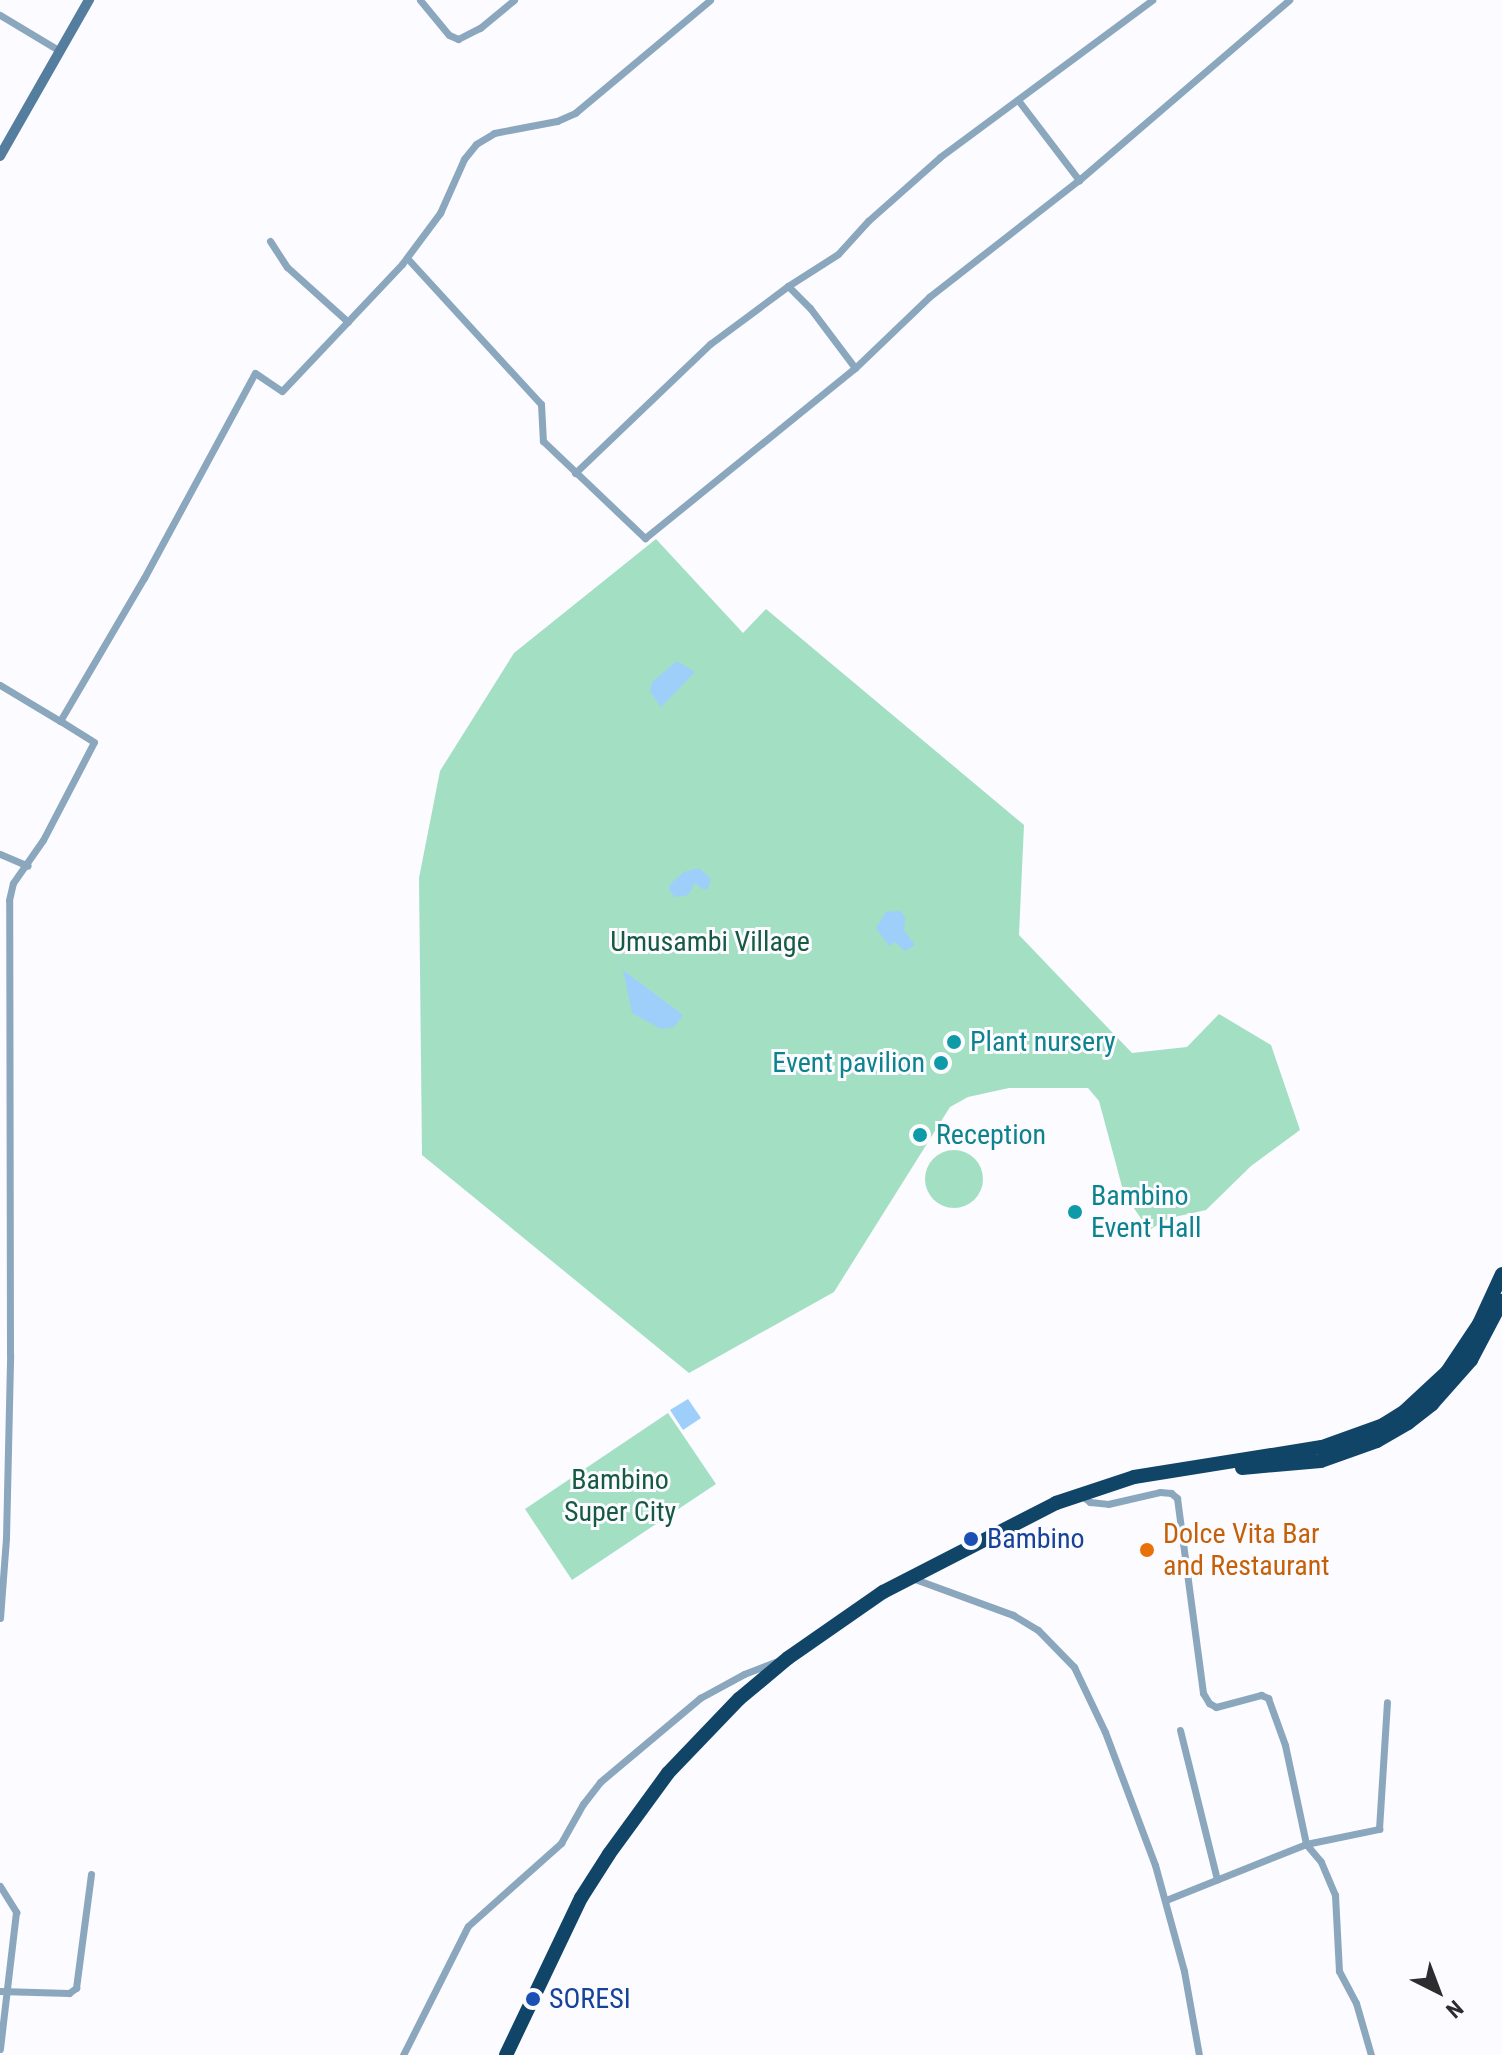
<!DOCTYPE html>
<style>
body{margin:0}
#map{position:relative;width:1502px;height:2055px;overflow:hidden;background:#fcfbff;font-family:"Roboto Condensed",sans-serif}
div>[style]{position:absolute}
.green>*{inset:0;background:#a3dfc3}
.round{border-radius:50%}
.water>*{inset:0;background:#9dcffa}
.street>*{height:7px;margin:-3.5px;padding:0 3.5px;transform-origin:3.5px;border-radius:3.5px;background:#8ba7bd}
.secondary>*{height:10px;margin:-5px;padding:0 5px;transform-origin:5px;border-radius:5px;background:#547d9e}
.highway>*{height:14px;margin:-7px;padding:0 7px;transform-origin:7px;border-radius:7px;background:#114568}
.dots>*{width:22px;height:22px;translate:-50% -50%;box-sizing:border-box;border:4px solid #fcfbff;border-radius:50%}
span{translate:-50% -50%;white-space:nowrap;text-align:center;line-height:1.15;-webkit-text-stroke:6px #fcfbff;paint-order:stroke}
.park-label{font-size:28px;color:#175a42}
.culture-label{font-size:28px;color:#0d838f}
.left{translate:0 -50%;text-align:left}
.right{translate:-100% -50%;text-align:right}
.food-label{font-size:28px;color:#c56008}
.transit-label{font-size:28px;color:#164399}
.north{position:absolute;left:1398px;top:1951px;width:80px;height:80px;-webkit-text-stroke:6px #fcfbff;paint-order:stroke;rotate:138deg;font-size:22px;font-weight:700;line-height:32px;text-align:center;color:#2d2d2f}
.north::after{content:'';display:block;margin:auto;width:28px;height:36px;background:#2d2d2f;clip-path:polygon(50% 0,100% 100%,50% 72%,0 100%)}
</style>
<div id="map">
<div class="green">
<div style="clip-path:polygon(656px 539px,743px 633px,766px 609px,1024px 825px,1019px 935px,1132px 1053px,1187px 1047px,1219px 1014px,1271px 1045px,1300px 1130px,1251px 1166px,1206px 1210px,1170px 1218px,1149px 1230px,1124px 1194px,1099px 1101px,1088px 1088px,1009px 1088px,968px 1097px,950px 1107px,834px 1292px,689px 1373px,422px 1155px,419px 878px,440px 771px,514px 653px)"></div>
<div class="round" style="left:925px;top:1150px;width:58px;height:58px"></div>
<div style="clip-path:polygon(668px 1413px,716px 1484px,572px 1580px,525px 1509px)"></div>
</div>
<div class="water">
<div style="clip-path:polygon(677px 661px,695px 672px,661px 707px,650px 692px,652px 682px)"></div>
<div style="clip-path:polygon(699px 868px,711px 879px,708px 889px,702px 889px,695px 883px,688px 895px,675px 897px,669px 890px,670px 884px,684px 872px)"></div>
<div style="clip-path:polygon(900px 911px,905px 917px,904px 930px,915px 945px,905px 951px,895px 942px,889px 946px,876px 928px,886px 912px)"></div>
<div style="clip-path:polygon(623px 970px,683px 1015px,674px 1027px,661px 1029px,632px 1013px)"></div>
<div style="clip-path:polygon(688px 1399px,701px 1418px,683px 1430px,670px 1410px)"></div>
</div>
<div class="street">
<div style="left:420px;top:0;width:45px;rotate:50.4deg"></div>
<div style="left:449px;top:35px;width:10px;rotate:24deg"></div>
<div style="left:458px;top:39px;width:25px;rotate:-27deg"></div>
<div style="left:480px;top:28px;width:44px;rotate:-39.5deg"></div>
<div style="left:0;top:15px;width:70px;rotate:31deg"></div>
<div style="left:1018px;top:100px;width:101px;rotate:52.7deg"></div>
<div style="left:270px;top:241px;width:31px;rotate:57deg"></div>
<div style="left:287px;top:267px;width:82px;rotate:42deg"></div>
<div style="left:407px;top:258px;width:198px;rotate:47.5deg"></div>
<div style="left:541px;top:404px;width:37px;rotate:87deg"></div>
<div style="left:543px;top:441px;width:141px;rotate:43.6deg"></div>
<div style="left:645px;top:538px;width:270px;rotate:-39deg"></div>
<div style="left:855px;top:368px;width:103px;rotate:-43.8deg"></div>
<div style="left:929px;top:297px;width:190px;rotate:-38deg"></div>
<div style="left:1079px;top:180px;width:277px;rotate:-40.6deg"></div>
<div style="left:788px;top:286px;width:31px;rotate:45deg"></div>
<div style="left:810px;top:308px;width:75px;rotate:53.1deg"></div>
<div style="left:575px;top:473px;width:187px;rotate:-43.7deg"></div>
<div style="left:710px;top:344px;width:97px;rotate:-36.6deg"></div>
<div style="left:788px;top:286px;width:59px;rotate:-32.6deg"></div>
<div style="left:838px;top:254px;width:45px;rotate:-47.7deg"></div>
<div style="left:868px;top:221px;width:96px;rotate:-41.6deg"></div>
<div style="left:940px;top:157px;width:264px;rotate:-36.5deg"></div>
<div style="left:0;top:685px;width:70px;rotate:31deg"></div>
<div style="left:0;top:854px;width:30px;rotate:23deg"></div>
<div style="left:1082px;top:1496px;width:10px;rotate:37deg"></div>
<div style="left:1090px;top:1502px;width:18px;rotate:6deg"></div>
<div style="left:1108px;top:1504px;width:53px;rotate:-13deg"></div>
<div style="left:1160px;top:1492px;width:11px;rotate:5deg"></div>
<div style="left:1171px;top:1493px;width:8px;rotate:40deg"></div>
<div style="left:1177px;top:1498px;width:197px;rotate:82.4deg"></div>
<div style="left:1203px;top:1693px;width:12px;rotate:59deg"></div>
<div style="left:1209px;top:1703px;width:8px;rotate:30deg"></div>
<div style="left:1216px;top:1707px;width:47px;rotate:-14.9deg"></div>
<div style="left:1261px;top:1695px;width:8px;rotate:23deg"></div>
<div style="left:1268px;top:1698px;width:50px;rotate:70.1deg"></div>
<div style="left:1285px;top:1745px;width:101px;rotate:78deg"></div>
<div style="left:1306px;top:1844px;width:23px;rotate:50deg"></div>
<div style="left:1321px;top:1862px;width:36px;rotate:67deg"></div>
<div style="left:1335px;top:1895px;width:76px;rotate:87deg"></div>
<div style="left:1339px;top:1971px;width:36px;rotate:62deg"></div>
<div style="left:1356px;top:2003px;width:54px;rotate:73.9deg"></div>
<div style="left:912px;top:1578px;width:108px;rotate:20.1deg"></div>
<div style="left:1013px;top:1615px;width:29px;rotate:31deg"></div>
<div style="left:1038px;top:1630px;width:52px;rotate:45.8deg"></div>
<div style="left:1074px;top:1667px;width:72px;rotate:64.5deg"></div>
<div style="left:1105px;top:1732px;width:142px;rotate:69.4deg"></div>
<div style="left:1155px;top:1865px;width:110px;rotate:74.7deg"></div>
<div style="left:1184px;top:1971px;width:85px;rotate:79.9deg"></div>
<div style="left:0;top:1618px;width:80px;rotate:-85.7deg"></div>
<div style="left:6px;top:1538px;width:183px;rotate:-88.7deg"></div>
<div style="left:10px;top:1355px;width:455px;rotate:-90.1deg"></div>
<div style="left:9px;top:900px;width:17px;rotate:-77deg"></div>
<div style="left:13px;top:883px;width:52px;rotate:-55.1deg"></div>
<div style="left:43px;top:840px;width:110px;rotate:-62.5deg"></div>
<div style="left:94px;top:742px;width:40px;rotate:-148deg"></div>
<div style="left:60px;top:721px;width:166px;rotate:-59.6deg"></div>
<div style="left:144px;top:578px;width:233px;rotate:-61.6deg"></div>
<div style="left:255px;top:373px;width:32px;rotate:34deg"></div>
<div style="left:282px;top:391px;width:175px;rotate:-46.6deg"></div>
<div style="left:402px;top:264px;width:64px;rotate:-53.3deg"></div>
<div style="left:440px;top:213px;width:59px;rotate:-66deg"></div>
<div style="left:464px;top:159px;width:19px;rotate:-51deg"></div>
<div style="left:476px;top:144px;width:21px;rotate:-31deg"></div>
<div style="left:494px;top:133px;width:64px;rotate:-10.8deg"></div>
<div style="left:557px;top:121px;width:20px;rotate:-24deg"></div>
<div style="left:575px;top:113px;width:176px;rotate:-39.9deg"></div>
<div style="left:1180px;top:1730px;width:154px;rotate:76.1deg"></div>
<div style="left:0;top:1886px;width:31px;rotate:58deg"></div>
<div style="left:16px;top:1912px;width:138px;rotate:96.7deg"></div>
<div style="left:1166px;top:1900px;width:151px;rotate:-21.8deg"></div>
<div style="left:1306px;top:1844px;width:75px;rotate:-11.6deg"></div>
<div style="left:1379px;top:1829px;width:127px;rotate:-86.4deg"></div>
<div style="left:0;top:1991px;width:69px;rotate:1.7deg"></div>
<div style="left:69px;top:1993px;width:9px;rotate:-36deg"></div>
<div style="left:76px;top:1988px;width:115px;rotate:-82.5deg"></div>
<div style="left:403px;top:2055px;width:144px;rotate:-63.3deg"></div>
<div style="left:468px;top:1926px;width:125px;rotate:-41.7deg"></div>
<div style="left:561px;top:1843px;width:45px;rotate:-60.6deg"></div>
<div style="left:583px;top:1804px;width:28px;rotate:-52deg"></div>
<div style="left:600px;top:1782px;width:131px;rotate:-40deg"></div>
<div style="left:700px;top:1698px;width:50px;rotate:-28.6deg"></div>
<div style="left:744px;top:1674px;width:36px;rotate:-21deg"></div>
</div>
<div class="secondary">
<div style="left:0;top:156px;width:180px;rotate:-60.3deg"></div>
</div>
<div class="highway">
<div style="left:1242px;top:1468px;width:79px;rotate:-5.1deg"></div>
<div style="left:1321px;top:1461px;width:59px;rotate:-19.7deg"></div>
<div style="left:1377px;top:1441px;width:36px;rotate:-30deg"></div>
<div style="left:1408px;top:1423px;width:31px;rotate:-38deg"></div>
<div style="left:1432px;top:1404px;width:59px;rotate:-48.4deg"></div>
<div style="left:1471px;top:1360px;width:67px;rotate:-62.3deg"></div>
<div style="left:506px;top:2055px;width:174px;rotate:-64.5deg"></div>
<div style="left:581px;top:1898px;width:52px;rotate:-57.5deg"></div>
<div style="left:609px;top:1854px;width:100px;rotate:-53.9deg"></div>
<div style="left:668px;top:1773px;width:103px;rotate:-46.2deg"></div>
<div style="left:739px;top:1699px;width:64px;rotate:-39.9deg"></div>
<div style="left:788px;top:1658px;width:116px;rotate:-34.8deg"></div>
<div style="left:883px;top:1592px;width:195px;rotate:-27.2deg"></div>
<div style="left:1056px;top:1503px;width:82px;rotate:-18.4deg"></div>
<div style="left:1134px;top:1477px;width:190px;rotate:-9.1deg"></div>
<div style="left:1322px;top:1447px;width:65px;rotate:-19.8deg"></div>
<div style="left:1383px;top:1425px;width:26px;rotate:-32deg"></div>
<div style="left:1405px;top:1411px;width:57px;rotate:-42.9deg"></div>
<div style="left:1447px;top:1372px;width:58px;rotate:-56.3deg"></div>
<div style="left:1479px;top:1324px;width:55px;rotate:-65.3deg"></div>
</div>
<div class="dots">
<div style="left:954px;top:1042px;background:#0f9aa8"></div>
<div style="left:941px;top:1063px;background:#0f9aa8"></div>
<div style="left:920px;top:1135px;background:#0f9aa8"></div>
<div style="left:1075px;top:1212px;background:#0f9aa8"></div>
<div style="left:971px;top:1539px;background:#1a4fb4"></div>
<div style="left:1147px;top:1550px;background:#e8710a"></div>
<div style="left:533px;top:1999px;background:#1a4fb4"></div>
</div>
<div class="park-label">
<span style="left:710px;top:942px">Umusambi Village</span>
<span style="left:620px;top:1496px">Bambino<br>Super City</span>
</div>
<div class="culture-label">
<span class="left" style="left:970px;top:1042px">Plant nursery</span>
<span class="right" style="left:925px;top:1063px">Event pavilion</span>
<span class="left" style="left:936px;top:1135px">Reception</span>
<span class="left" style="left:1091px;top:1212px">Bambino<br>Event Hall</span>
</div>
<div class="food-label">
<span class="left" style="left:1163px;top:1550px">Dolce Vita Bar<br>and Restaurant</span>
</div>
<div class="transit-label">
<span class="left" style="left:987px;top:1539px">Bambino</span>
<span class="left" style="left:549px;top:1999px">SORESI</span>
</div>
<div class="north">N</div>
</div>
